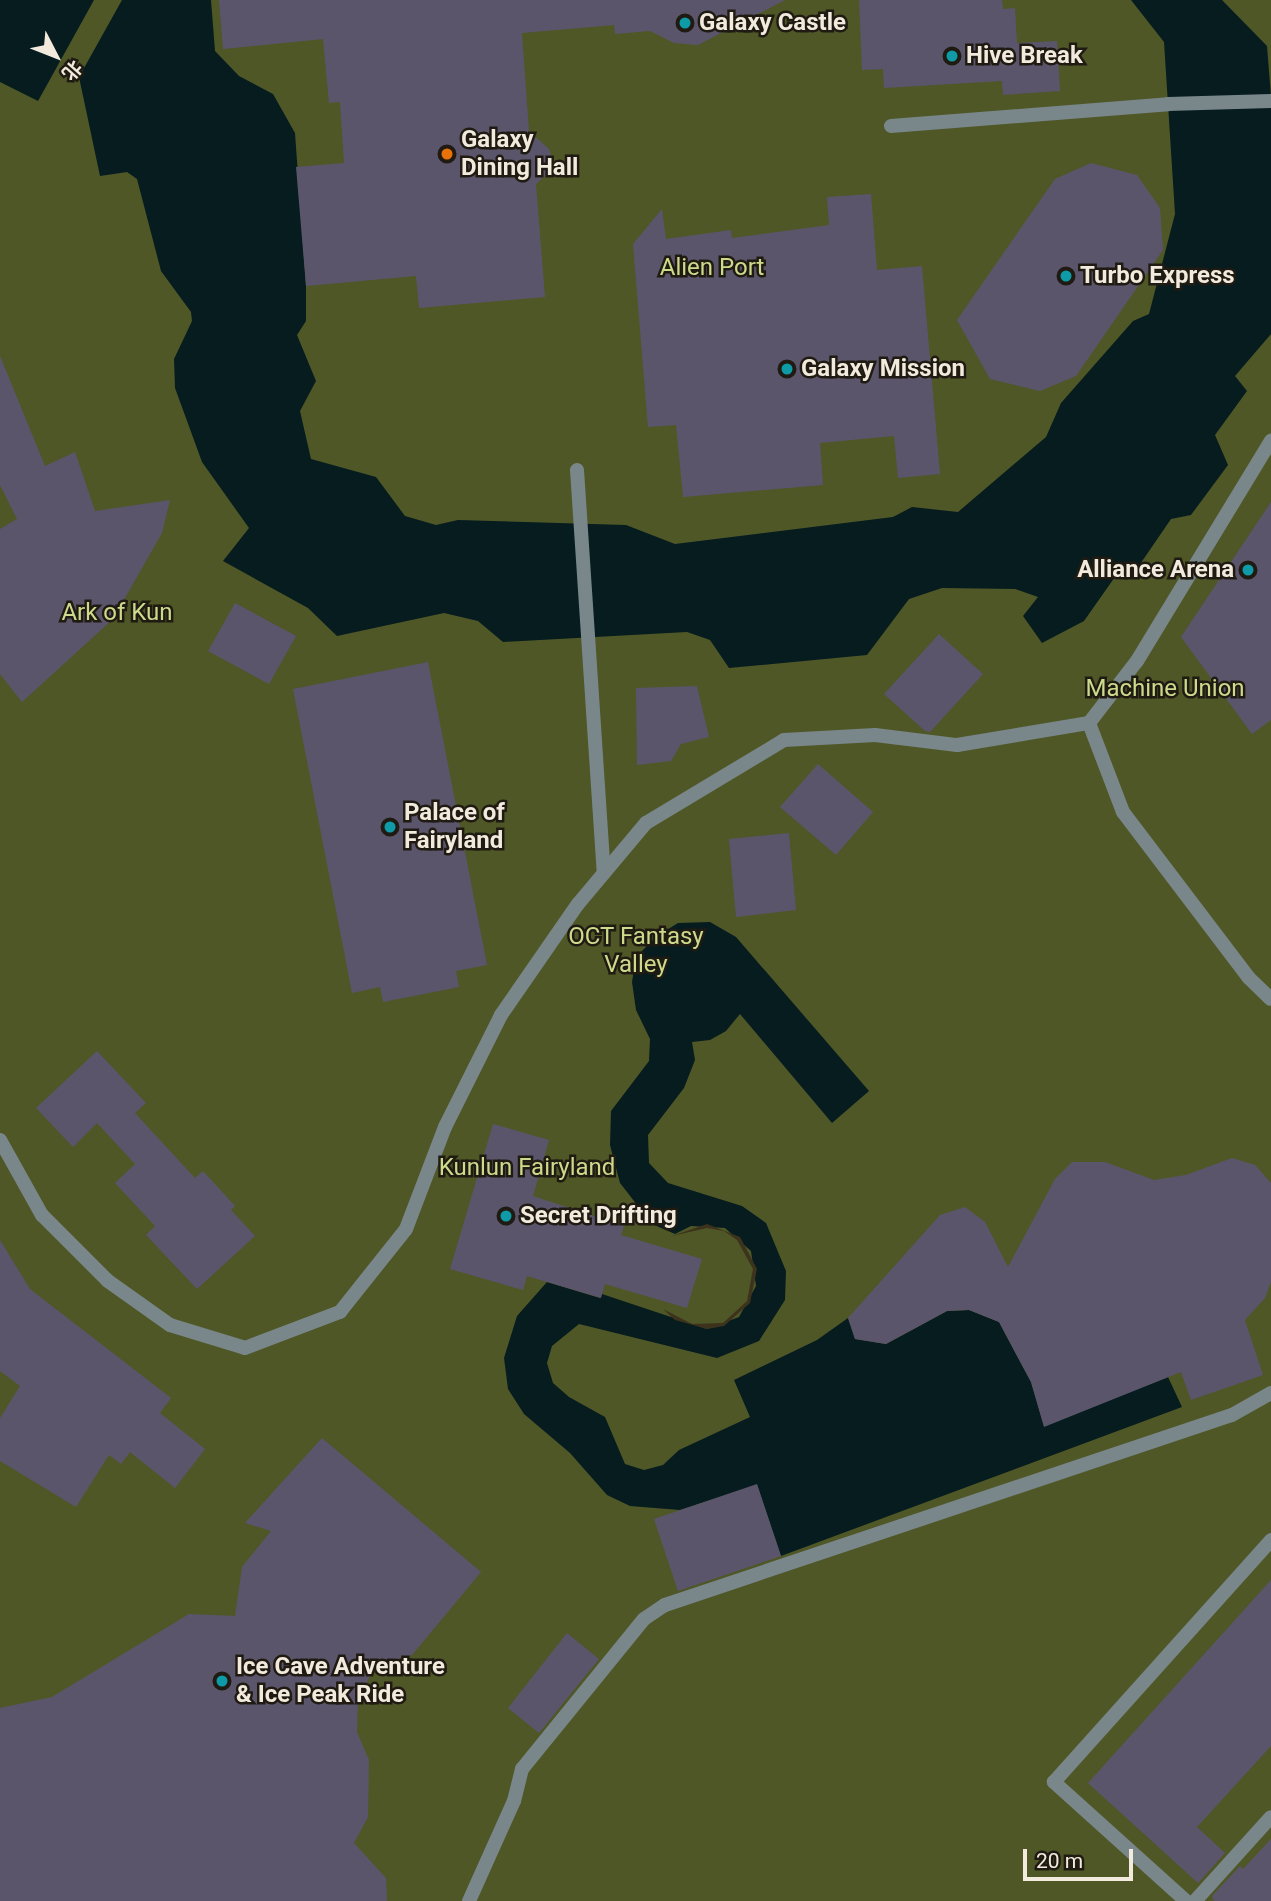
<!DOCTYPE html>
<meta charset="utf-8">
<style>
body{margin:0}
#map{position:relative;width:1271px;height:1901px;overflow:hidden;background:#3d331d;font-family:Roboto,"Noto Sans SC",sans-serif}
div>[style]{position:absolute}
.green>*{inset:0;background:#4f5727}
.water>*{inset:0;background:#061c1f}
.pier>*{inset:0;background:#3d331d}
.building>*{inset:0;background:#5b556c}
.service>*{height:14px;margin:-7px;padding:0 7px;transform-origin:7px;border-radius:7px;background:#79878b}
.pedestrian>*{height:14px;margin:-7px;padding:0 7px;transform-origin:7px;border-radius:7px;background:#79878b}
.dots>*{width:19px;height:19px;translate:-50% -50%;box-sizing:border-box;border:4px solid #201b12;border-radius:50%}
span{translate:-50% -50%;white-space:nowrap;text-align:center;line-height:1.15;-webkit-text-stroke:5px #201b12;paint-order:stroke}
.poi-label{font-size:24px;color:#f1eadd;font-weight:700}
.left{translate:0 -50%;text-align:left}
.right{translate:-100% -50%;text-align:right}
.park-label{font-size:24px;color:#cdda8c}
.north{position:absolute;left:21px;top:21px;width:70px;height:70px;-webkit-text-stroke:5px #201b12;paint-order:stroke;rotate:132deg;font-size:19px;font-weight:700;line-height:28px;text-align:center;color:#f1eadd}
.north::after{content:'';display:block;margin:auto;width:24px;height:32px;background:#f1eadd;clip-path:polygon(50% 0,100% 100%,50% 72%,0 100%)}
.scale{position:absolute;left:1023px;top:1849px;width:110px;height:32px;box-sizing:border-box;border:4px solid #f1eadd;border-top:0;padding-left:9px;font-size:21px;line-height:24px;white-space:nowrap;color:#f1eadd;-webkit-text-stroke:5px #201b12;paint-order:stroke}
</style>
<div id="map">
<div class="green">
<div style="clip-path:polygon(0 0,1271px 0,1271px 1901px,0 1901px)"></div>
</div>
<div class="water">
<div style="clip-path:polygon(0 0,94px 0,38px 101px,0 82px)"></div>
<div style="clip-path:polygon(122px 0,211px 0,215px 51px,239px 76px,273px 94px,295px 133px,306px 286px,306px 321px,297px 335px,316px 381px,300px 411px,311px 459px,376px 477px,405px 516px,436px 525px,458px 520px,626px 525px,675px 544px,893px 517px,912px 507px,958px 512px,1046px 437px,1061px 403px,1133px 321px,1149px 314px,1175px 214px,1164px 42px,1131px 0,1222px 0,1267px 46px,1271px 96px,1271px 334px,1235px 376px,1247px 391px,1215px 435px,1228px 465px,1191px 515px,1171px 519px,1134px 573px,1117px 574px,1084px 621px,1042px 643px,1023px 616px,1038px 597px,1015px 589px,942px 588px,909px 599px,867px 655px,729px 668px,710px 640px,687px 632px,503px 642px,478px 621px,444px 613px,337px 636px,308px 608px,223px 561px,249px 528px,202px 462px,175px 388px,174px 359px,192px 321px,191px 312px,161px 271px,137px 179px,127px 172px,100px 176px,79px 77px)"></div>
<div style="clip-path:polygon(710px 922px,736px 937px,869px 1091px,832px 1123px,740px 1014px,726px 1031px,710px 1040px,692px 1042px,695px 1060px,684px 1088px,648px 1135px,649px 1163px,668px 1183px,742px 1206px,766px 1223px,786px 1271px,785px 1300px,759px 1341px,717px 1358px,579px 1324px,552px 1346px,547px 1363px,553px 1383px,569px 1397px,605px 1417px,625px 1464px,644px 1470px,663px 1465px,679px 1450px,750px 1417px,734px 1380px,817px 1340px,848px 1318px,855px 1339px,886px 1344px,947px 1311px,969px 1310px,999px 1322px,1031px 1382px,1044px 1426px,1168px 1377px,1182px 1407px,781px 1556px,757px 1485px,680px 1510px,630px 1506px,607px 1495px,570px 1453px,524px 1414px,508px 1389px,504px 1358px,517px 1316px,547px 1282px,600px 1298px,602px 1294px,707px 1329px,739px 1317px,756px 1286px,751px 1251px,725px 1228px,691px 1226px,675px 1234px,652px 1224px,620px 1183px,610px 1145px,611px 1111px,649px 1061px,650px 1039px,636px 1010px,632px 982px,636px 957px,657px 936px,678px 923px)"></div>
</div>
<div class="pier">
<div style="clip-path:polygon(707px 1224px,740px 1237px,757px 1269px,750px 1303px,724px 1326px,707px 1329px,675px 1320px,663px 1309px,692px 1324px,723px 1323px,747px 1301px,753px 1269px,737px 1240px,724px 1231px,707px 1228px,672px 1236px)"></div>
</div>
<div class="building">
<div style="clip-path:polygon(219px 0,785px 0,698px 45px,674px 43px,650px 31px,615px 34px,614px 25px,522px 33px,529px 131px,549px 149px,552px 159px,550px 171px,536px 184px,545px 297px,419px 308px,416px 276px,306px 286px,296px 167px,344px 163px,340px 102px,329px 103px,323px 39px,223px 49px)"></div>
<div style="clip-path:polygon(859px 0,1002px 0,1003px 9px,1015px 8px,1017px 43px,1057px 41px,1060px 91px,1003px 95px,1002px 81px,884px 88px,883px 69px,862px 70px)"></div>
<div style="clip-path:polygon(1091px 163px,1137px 175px,1160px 208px,1163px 250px,1076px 376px,1040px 391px,990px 379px,957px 320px,1055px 179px)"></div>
<div style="clip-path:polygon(871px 194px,877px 270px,922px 266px,940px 474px,898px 478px,894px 436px,820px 443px,823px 485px,683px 497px,676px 425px,648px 427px,633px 244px,662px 209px,666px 239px,731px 230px,732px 238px,829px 225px,827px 197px)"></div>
<div style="clip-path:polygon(0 356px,45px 466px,75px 452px,95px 511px,170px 500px,162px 533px,113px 619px,22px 702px,0 674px,0 529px,17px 519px,0 485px)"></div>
<div style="clip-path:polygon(1271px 502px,1271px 720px,1252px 734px,1181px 637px)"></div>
<div style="clip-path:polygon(235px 603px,296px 636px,269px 684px,208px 651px)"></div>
<div style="clip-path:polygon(939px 634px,983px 674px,930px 732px,925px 731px,884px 694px)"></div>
<div style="clip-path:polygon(428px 662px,487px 965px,456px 971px,459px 987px,383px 1002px,380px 987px,352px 993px,293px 689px)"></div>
<div style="clip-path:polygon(697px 686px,709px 737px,681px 744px,671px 761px,637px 765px,636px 688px)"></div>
<div style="clip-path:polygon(818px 764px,873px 812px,836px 855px,780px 807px)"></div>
<div style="clip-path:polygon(789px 833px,796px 910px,736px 917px,729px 839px)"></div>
<div style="clip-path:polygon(97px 1051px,146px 1103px,135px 1113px,195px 1178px,203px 1171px,235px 1206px,231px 1210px,255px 1236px,197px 1289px,146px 1235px,155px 1226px,115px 1183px,135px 1164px,97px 1123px,73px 1147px,36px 1108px)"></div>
<div style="clip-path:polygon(493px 1124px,549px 1140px,533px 1196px,624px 1226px,621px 1235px,702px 1259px,687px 1308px,605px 1284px,601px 1298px,527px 1276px,523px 1290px,450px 1269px)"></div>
<div style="clip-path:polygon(1232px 1158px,1255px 1165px,1271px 1183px,1271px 1282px,1265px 1298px,1245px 1320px,1263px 1375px,1191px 1400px,1181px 1372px,1044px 1427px,1031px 1382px,999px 1322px,969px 1310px,947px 1311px,886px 1344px,855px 1339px,848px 1318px,940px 1215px,965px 1207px,985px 1222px,1008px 1267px,1055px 1179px,1072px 1162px,1105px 1162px,1154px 1180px,1186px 1175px)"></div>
<div style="clip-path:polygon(0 1240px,30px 1289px,171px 1398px,160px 1413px,205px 1449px,175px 1488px,130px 1452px,121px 1464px,109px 1455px,76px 1507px,0 1461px,0 1418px,20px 1386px,0 1371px)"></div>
<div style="clip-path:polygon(322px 1438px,481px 1572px,412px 1655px,375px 1666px,358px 1700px,357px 1732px,369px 1760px,368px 1817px,354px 1843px,386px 1878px,387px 1901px,0 1901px,0 1708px,52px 1697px,189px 1614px,235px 1616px,242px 1567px,271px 1531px,245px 1523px)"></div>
<div style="clip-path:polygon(757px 1484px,781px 1556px,678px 1591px,654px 1519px)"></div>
<div style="clip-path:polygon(1271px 1580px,1271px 1746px,1197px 1827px,1225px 1853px,1198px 1883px,1088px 1783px)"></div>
<div style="clip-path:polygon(567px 1633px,599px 1659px,539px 1733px,508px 1708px)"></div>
<div style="clip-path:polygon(1271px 1839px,1271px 1901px,1214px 1901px,1212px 1896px,1240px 1866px,1243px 1869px)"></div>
</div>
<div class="service">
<div style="left:1137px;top:661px;width:258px;rotate:-58.7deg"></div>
<div style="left:1089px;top:723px;width:95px;rotate:69.1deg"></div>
<div style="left:1123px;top:812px;width:208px;rotate:52.8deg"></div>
<div style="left:1249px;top:978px;width:30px;rotate:44deg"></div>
<div style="left:469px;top:1901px;width:110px;rotate:-65.8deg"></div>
<div style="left:514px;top:1801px;width:33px;rotate:-76deg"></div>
<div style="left:522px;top:1769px;width:193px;rotate:-50.9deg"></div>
<div style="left:644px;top:1619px;width:25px;rotate:-34deg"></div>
<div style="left:665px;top:1605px;width:598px;rotate:-18.53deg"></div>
<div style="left:1232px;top:1415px;width:45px;rotate:-29.4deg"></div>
<div style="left:1186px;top:1901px;width:178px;rotate:-138deg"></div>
<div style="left:1054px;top:1782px;width:325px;rotate:-48.1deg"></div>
<div style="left:1195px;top:1901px;width:113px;rotate:-47.9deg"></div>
</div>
<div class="pedestrian">
<div style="left:891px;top:126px;width:278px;rotate:-4.5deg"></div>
<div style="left:1168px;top:104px;width:103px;rotate:-1.7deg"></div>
<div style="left:577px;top:470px;width:404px;rotate:86.2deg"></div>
<div style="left:0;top:1140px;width:86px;rotate:60.8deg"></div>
<div style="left:42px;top:1215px;width:93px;rotate:45deg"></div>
<div style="left:108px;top:1281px;width:76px;rotate:35.4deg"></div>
<div style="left:170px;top:1325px;width:78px;rotate:17deg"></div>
<div style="left:245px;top:1348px;width:102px;rotate:-20.8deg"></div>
<div style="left:340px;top:1312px;width:106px;rotate:-51.5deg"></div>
<div style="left:406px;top:1229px;width:109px;rotate:-69.1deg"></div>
<div style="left:445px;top:1127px;width:125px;rotate:-63.4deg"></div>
<div style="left:501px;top:1015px;width:135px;rotate:-55.3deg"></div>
<div style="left:578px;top:904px;width:106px;rotate:-50deg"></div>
<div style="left:646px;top:823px;width:161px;rotate:-31deg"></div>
<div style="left:784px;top:740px;width:91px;rotate:-3.1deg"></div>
<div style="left:875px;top:735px;width:83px;rotate:7deg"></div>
<div style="left:957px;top:745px;width:134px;rotate:-9.5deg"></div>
<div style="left:1089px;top:723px;width:78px;rotate:-52.3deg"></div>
</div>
<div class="dots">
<div style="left:685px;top:23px;background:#0f9aa8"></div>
<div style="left:952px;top:56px;background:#0f9aa8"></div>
<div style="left:447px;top:154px;background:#e8710a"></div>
<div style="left:1066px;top:276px;background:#0f9aa8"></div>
<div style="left:787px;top:369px;background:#0f9aa8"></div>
<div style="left:1248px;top:570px;background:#0f9aa8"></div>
<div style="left:390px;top:827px;background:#0f9aa8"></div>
<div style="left:506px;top:1216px;background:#0f9aa8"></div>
<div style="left:222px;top:1681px;background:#0f9aa8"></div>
</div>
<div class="poi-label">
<span class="left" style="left:699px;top:23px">Galaxy Castle</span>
<span class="left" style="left:966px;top:56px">Hive Break</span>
<span class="left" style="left:461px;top:154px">Galaxy<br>Dining Hall</span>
<span class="left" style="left:1080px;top:276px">Turbo Express</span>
<span class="left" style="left:801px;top:369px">Galaxy Mission</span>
<span class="right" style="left:1234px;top:570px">Alliance Arena</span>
<span class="left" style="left:404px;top:827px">Palace of<br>Fairyland</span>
<span class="left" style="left:520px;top:1216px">Secret Drifting</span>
<span class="left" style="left:236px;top:1681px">Ice Cave Adventure<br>&amp; Ice Peak Ride</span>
</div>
<div class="park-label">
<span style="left:712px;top:268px">Alien Port</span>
<span style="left:117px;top:613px">Ark of Kun</span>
<span style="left:1165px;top:689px">Machine Union</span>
<span style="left:636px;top:951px">OCT Fantasy<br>Valley</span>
<span style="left:527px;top:1168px">Kunlun Fairyland</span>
</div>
<div class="north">北</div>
<div class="scale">20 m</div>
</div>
